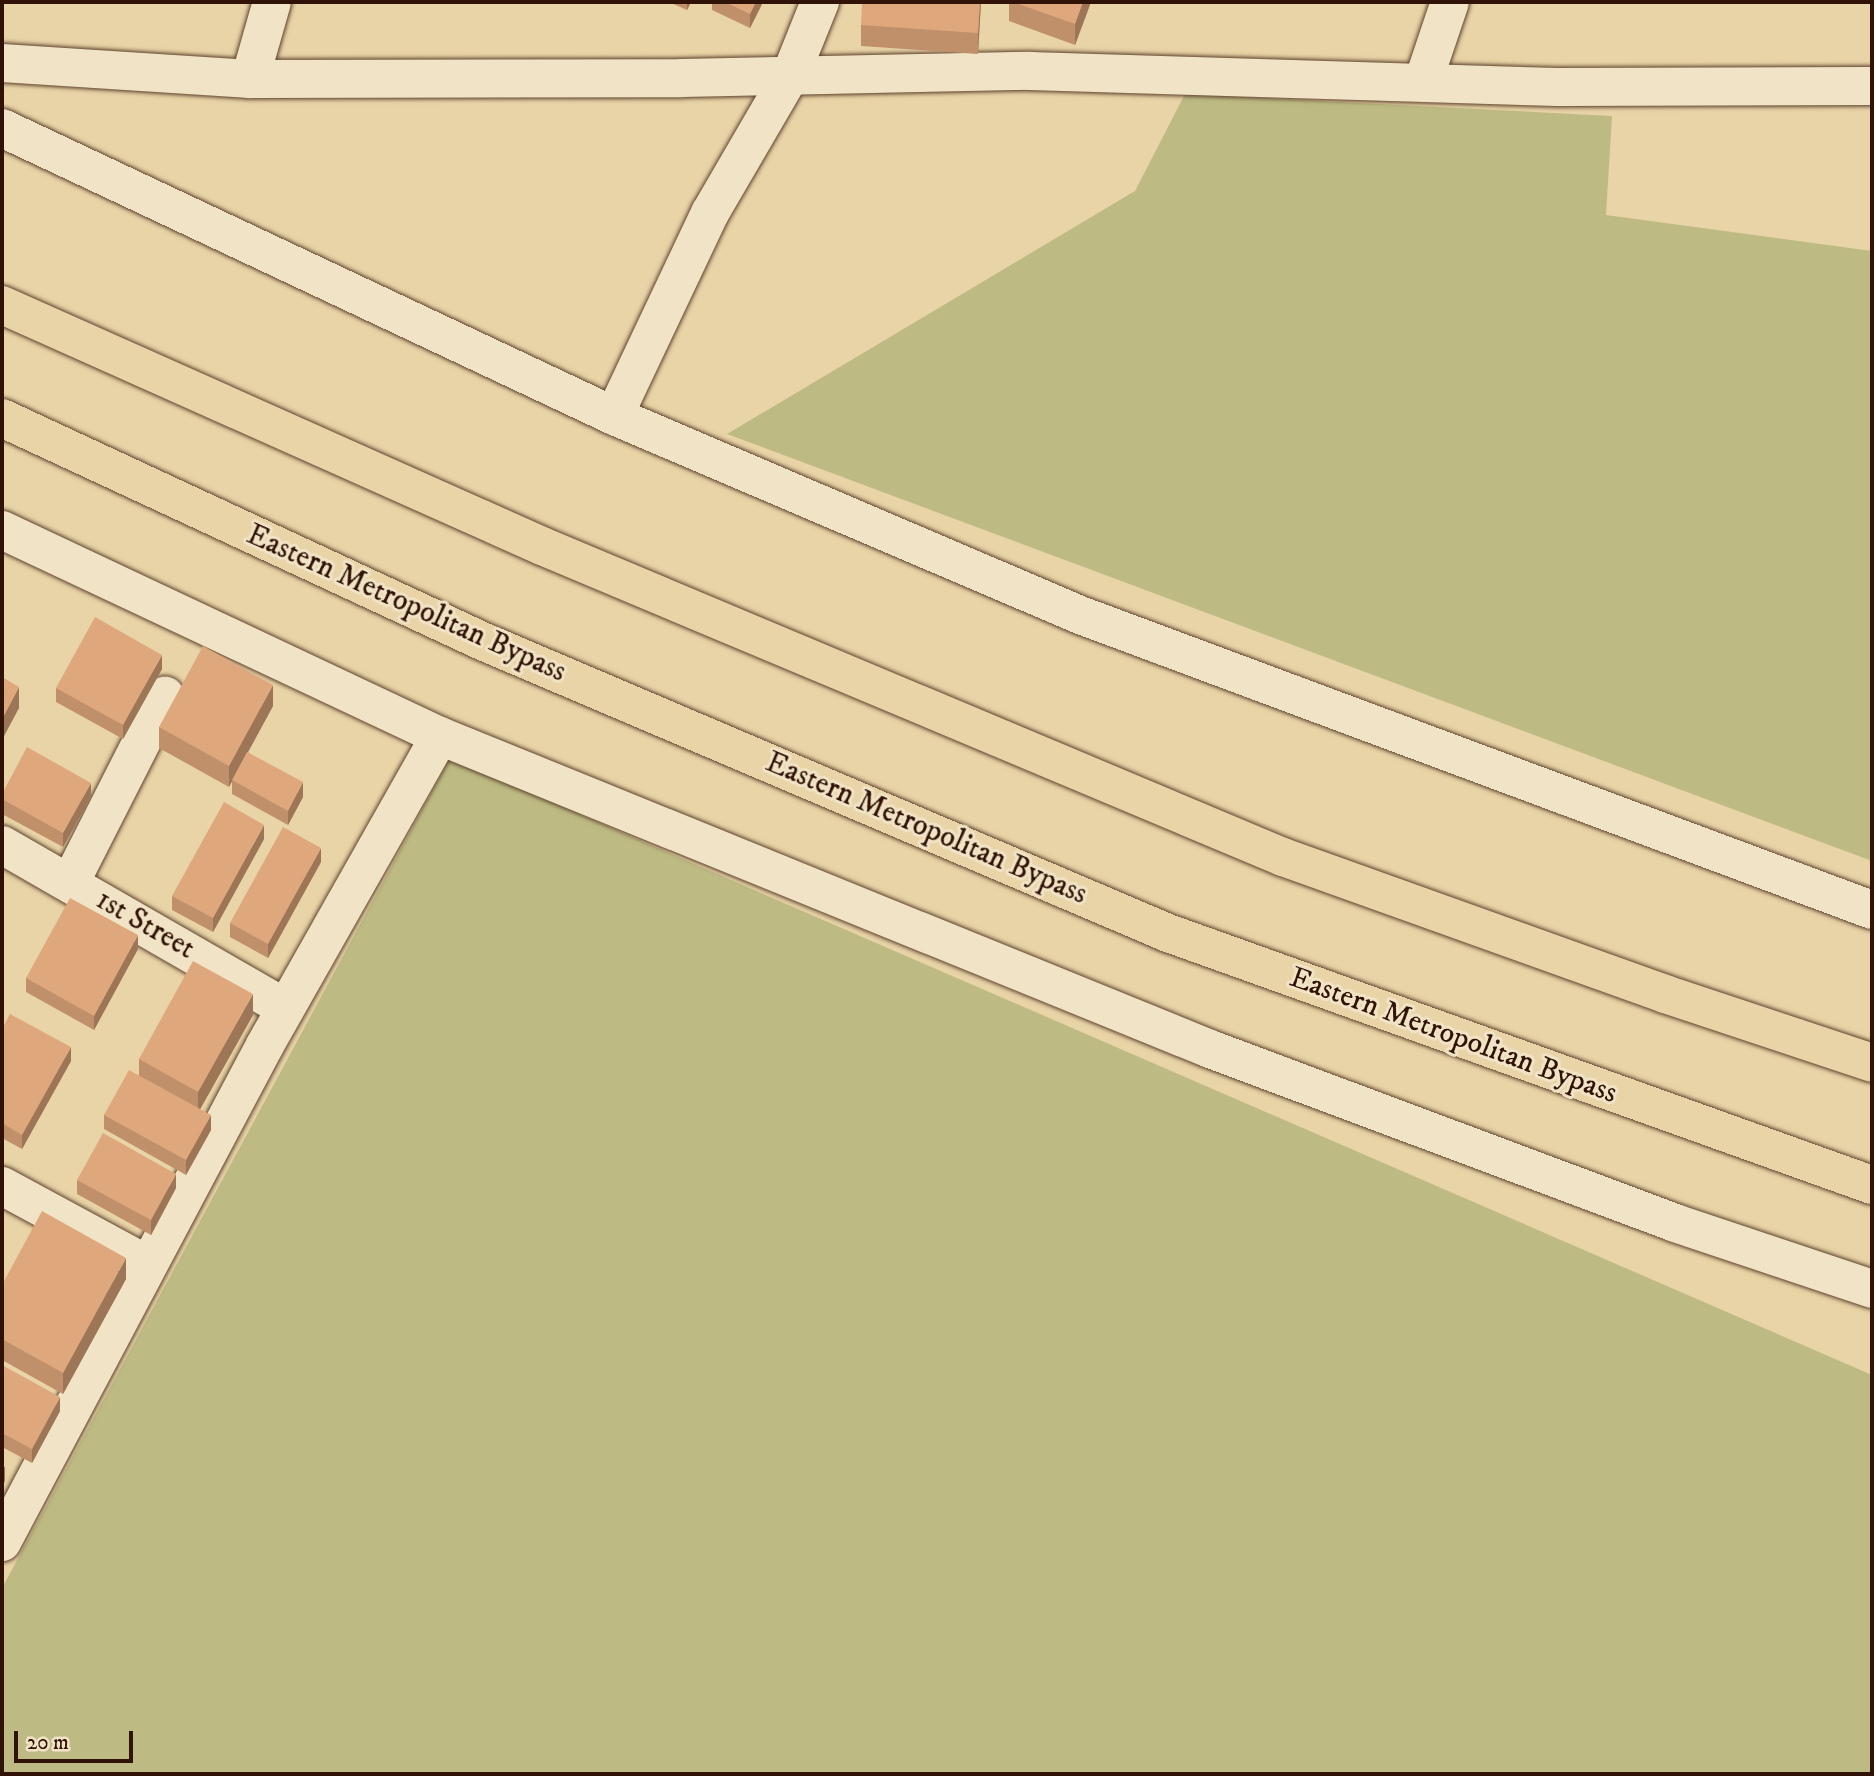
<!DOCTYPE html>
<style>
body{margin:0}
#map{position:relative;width:1874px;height:1776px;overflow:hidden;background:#e9d4a7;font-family:"IM FELL DW Pica",serif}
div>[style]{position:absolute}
.green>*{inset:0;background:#bdbb83}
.roads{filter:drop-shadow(0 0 2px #5e432e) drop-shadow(0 0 2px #5e432e)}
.minor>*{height:38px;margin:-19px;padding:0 19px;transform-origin:19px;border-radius:19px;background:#f1e3c6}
.major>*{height:38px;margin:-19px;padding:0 19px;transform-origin:19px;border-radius:19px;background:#e9d4a7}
.wall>*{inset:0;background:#c0906b}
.shaded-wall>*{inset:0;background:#9c7657}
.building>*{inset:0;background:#dfa87c}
span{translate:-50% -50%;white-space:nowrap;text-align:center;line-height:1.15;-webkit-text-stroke:6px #f1e3c6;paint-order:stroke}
.street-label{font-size:30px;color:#301306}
.frame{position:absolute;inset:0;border:4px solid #301306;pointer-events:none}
.scale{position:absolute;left:14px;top:1731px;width:119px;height:32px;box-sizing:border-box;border:4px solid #301306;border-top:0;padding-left:9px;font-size:21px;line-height:24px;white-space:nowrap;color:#301306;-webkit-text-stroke:5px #f1e3c6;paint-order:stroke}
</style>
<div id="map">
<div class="green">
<div style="clip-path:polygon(1185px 94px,1612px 116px,1606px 215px,1872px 251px,1872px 861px,727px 434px,1135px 191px)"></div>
<div style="clip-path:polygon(450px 758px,1872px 1375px,1872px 1774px,2px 1774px,2px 1588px)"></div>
</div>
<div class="roads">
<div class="minor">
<div style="left:2px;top:63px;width:249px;rotate:3.7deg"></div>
<div style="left:250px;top:79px;width:432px;rotate:-0.1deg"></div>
<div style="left:682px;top:78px;width:348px;rotate:-1.2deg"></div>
<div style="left:1030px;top:71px;width:528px;rotate:1.74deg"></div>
<div style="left:1558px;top:87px;width:314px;rotate:-0.2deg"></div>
<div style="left:250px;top:79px;width:80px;rotate:-74.1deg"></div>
<div style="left:1423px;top:82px;width:84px;rotate:-71.4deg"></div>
<div style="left:2px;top:128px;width:676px;rotate:25.2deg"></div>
<div style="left:614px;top:416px;width:507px;rotate:23.12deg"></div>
<div style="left:1080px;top:615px;width:845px;rotate:20.43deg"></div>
<div style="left:614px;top:416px;width:225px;rotate:-64.7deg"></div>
<div style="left:710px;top:213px;width:161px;rotate:-59.8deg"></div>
<div style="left:791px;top:74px;width:78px;rotate:-68.1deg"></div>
<div style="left:2px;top:530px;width:484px;rotate:25.2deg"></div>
<div style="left:440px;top:736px;width:831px;rotate:22.12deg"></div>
<div style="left:1210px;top:1049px;width:496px;rotate:20.5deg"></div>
<div style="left:1675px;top:1223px;width:208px;rotate:18.5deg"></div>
<div style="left:2px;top:845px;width:327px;rotate:29.9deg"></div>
<div style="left:71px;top:881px;width:208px;rotate:-63.1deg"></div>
<div style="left:2px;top:1186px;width:166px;rotate:28.4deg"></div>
<div style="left:2px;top:1542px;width:562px;rotate:-62.11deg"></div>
<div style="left:265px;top:1045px;width:355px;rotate:-60.5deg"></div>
</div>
<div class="major">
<div style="left:2px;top:305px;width:591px;rotate:24.05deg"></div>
<div style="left:542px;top:546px;width:804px;rotate:22.77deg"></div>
<div style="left:1283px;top:857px;width:406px;rotate:19.7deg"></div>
<div style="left:1665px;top:994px;width:218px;rotate:18.4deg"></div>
<div style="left:2px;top:418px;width:529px;rotate:24.92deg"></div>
<div style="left:482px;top:641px;width:746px;rotate:23.06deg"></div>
<div style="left:1168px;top:933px;width:748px;rotate:19.7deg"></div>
</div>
</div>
<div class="wall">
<div style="clip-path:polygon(669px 2px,691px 2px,687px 10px)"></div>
<div style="clip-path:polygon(712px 2px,763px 2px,750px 28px,712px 10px)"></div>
<div style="clip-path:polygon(981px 2px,978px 54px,861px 46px,861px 25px)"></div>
<div style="clip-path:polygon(1009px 2px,1091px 2px,1075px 45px,1009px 21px)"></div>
<div style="clip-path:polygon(162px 669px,123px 739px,56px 702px,56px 688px)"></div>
<div style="clip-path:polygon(273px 706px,248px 752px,303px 797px,288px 825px,232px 794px,232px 781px,229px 787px,159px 748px,159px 727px)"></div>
<div style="clip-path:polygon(2px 794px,91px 797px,63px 847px,2px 814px)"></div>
<div style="clip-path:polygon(264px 839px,213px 932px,172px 910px,172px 896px)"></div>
<div style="clip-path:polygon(321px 862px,268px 958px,230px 937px,230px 923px)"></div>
<div style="clip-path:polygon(138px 949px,94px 1030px,26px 992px,26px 978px)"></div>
<div style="clip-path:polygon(253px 1015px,200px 1109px,211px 1130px,186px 1175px,104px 1129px,104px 1115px,139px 1075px,139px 1059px)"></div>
<div style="clip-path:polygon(2px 1029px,71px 1061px,22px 1149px,2px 1138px)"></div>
<div style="clip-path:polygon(77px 1180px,176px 1188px,151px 1235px,77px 1194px)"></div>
<div style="clip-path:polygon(126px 1279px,63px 1394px,2px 1360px,2px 1285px)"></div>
<div style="clip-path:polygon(2px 1365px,60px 1411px,32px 1463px,2px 1447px)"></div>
</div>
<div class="shaded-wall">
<div style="clip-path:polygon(687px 2px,691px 2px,687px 10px)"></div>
<div style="clip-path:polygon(756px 2px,763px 2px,750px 28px,750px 14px)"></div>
<div style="clip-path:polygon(980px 2px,981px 2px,978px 54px,978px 33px)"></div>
<div style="clip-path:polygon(1083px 2px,1091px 2px,1075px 45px,1075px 24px)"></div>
<div style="clip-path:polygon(162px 655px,162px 669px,123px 739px,123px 725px)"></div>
<div style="clip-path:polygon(273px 685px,273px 706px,229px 787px,229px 766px)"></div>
<div style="clip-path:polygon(19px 687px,19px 708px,2px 740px,2px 719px)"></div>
<div style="clip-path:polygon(303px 782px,303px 797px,288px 825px,288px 811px)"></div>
<div style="clip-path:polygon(91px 783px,91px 797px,63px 847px,63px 833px)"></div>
<div style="clip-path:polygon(264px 825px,264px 839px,213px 932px,213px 918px)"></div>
<div style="clip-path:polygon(321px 848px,321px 862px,268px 958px,268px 944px)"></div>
<div style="clip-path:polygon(138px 935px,138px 949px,94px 1030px,94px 1016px)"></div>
<div style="clip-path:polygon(253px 994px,253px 1015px,198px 1113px,198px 1092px)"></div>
<div style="clip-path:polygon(71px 1047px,71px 1061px,22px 1149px,22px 1135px)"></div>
<div style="clip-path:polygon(211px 1115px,211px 1130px,186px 1175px,186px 1160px)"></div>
<div style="clip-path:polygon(176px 1174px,176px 1188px,151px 1235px,151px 1220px)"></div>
<div style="clip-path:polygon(126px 1258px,126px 1279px,63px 1394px,63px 1373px)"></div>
<div style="clip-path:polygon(60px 1397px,60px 1411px,32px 1463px,32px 1449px)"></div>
<div style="clip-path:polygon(5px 1466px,5px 1481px,2px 1487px,2px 1472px)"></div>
</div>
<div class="building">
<div style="clip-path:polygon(725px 2px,756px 2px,750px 14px)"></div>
<div style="clip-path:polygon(862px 2px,980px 2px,978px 33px,861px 25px)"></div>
<div style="clip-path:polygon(1013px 2px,1083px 2px,1075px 24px)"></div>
<div style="clip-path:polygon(95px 617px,162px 655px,123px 725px,56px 688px)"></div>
<div style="clip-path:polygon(203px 646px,273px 685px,229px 766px,159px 727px)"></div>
<div style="clip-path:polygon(2px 677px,19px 687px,2px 719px)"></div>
<div style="clip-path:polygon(27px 747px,91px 783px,63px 833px,2px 799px,2px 794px)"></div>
<div style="clip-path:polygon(247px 752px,303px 782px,288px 811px,232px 780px)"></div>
<div style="clip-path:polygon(224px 802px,264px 825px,213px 918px,172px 896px)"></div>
<div style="clip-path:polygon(283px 827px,321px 848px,268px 944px,230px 923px)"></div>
<div style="clip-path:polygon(70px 898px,138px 935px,94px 1016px,26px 978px)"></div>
<div style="clip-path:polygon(193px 961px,253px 994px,198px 1092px,139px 1059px)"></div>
<div style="clip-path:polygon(10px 1014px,71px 1047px,22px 1135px,2px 1123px,2px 1029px)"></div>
<div style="clip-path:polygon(129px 1070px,211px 1115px,186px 1160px,104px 1115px)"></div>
<div style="clip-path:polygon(103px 1133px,176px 1174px,151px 1220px,77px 1180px)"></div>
<div style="clip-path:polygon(42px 1211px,126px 1258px,63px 1373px,2px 1339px,2px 1285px)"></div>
<div style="clip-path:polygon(2px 1365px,60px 1397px,32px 1449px,2px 1433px)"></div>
</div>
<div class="street-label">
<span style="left:406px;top:604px;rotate:24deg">Eastern Metropolitan Bypass</span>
<span style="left:926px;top:829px;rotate:23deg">Eastern Metropolitan Bypass</span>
<span style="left:145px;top:925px;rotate:30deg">1st Street</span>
<span style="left:1453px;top:1036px;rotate:20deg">Eastern Metropolitan Bypass</span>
</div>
<div class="frame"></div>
<div class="scale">20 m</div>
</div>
